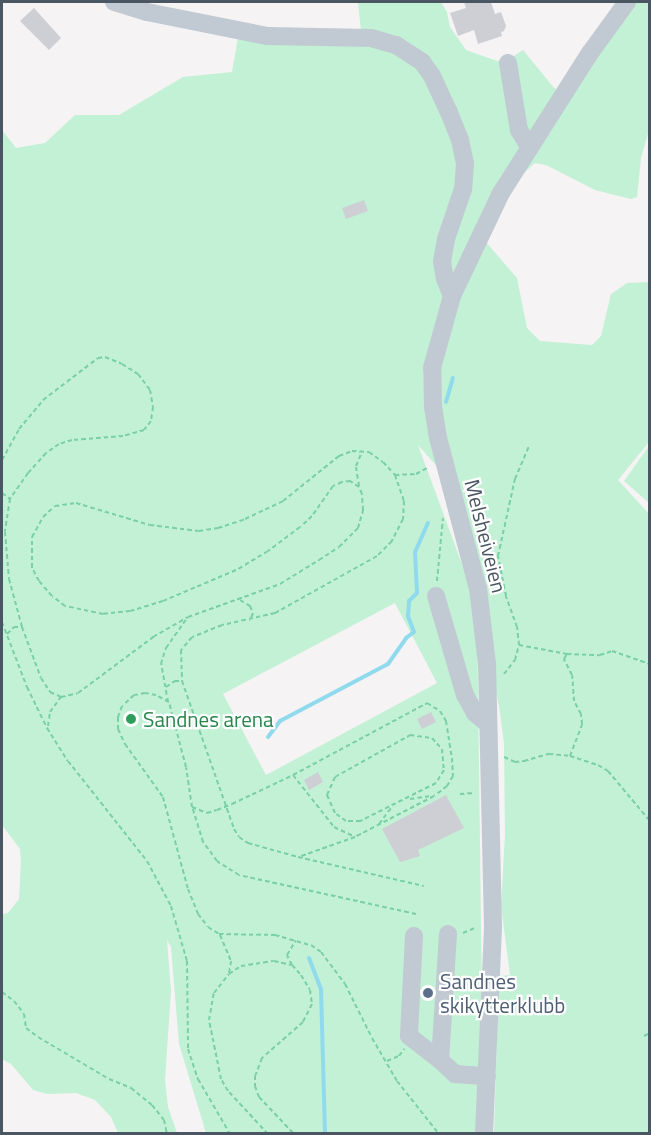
<!DOCTYPE html>
<style>
body{margin:0}
#map{position:relative;width:651px;height:1135px;overflow:hidden;background:#f5f3f3;font-family:"Titillium Web",sans-serif}
div>[style]{position:absolute}
.green>*{inset:0;background:#c3f1d5}
.stream>*{height:4px;margin:-2px;padding:0 2px;transform-origin:2px;border-radius:2px;background:#90daee}
.building>*{inset:0;background:#cdcfd5}
.path>*{height:2px;margin-top:-1px;transform-origin:0;background:repeating-linear-gradient(90deg,#7ad0a6 0 4.5px,transparent 0 7.5px)}
.minor>*{height:18px;margin:-9px;padding:0 9px;transform-origin:9px;border-radius:9px;background:#c1cad2}
.path-bridge>*{height:2px;margin-top:-1px;transform-origin:0;background:repeating-linear-gradient(90deg,#7ad0a6 0 4.5px,transparent 0 7.5px)}
.dots>*{width:16px;height:16px;translate:-50% -50%;box-sizing:border-box;border:3px solid #fff;border-radius:50%}
span{translate:-50% -50%;white-space:nowrap;text-align:center;line-height:1.15;-webkit-text-stroke:4.5px #fff;paint-order:stroke}
.street-label{font-size:21px;color:#4a5661}
.leisure-label{font-size:21px;color:#27864d}
.left{translate:0 -50%;text-align:left}
.service-label{font-size:21px;color:#4e5e75}
.frame{position:absolute;inset:0;border:3px solid #4a5661;pointer-events:none}
</style>
<div id="map">
<div class="green">
<div style="clip-path:polygon(evenodd,358px 2px,441px 2px,447px 12px,450px 27px,466px 50px,497px 61px,511px 58px,523px 50px,554px 88px,561px 91px,624px 2px,649px 2px,649px 130px,641px 158px,637px 197px,631px 199px,595px 190px,546px 165px,535px 163px,516px 180px,485px 241px,517px 278px,527px 328px,540px 341px,592px 345px,601px 336px,611px 294px,627px 283px,649px 282px,649px 442px,618px 480px,650px 515px,649px 1133px,494px 1133px,499px 976px,510px 975px,501px 906px,505px 835px,504px 743px,499px 706px,451px 482px,418px 445px,477px 605px,482px 1004px,477px 1133px,206px 1133px,179px 1044px,171px 947px,167px 940px,171px 991px,165px 1080px,168px 1107px,177px 1133px,118px 1133px,111px 1117px,95px 1100px,76px 1093px,47px 1094px,33px 1090px,11px 1064px,2px 1059px,2px 914px,8px 913px,19px 899px,21px 861px,20px 849px,2px 825px,2px 130px,16px 148px,45px 143px,75px 115px,119px 115px,183px 77px,232px 72px,239px 32px,361px 31px,358px 2px,395px 603px,437px 683px,266px 775px,223px 694px,395px 603px)"></div>
<div style="clip-path:polygon(649px 446px,649px 503px,624px 481px)"></div>
</div>
<div class="stream">
<div style="left:446px;top:402px;width:25px;rotate:-74deg"></div>
<div style="left:268px;top:737px;width:20px;rotate:-53deg"></div>
<div style="left:280px;top:721px;width:122px;rotate:-27.8deg"></div>
<div style="left:388px;top:664px;width:32px;rotate:-55deg"></div>
<div style="left:406px;top:638px;width:10px;rotate:-37deg"></div>
<div style="left:414px;top:632px;width:17px;rotate:-111deg"></div>
<div style="left:408px;top:616px;width:15px;rotate:-86deg"></div>
<div style="left:409px;top:601px;width:11px;rotate:-45deg"></div>
<div style="left:417px;top:593px;width:41px;rotate:-92.8deg"></div>
<div style="left:415px;top:552px;width:32px;rotate:-66deg"></div>
<div style="left:309px;top:958px;width:34px;rotate:69deg"></div>
<div style="left:321px;top:990px;width:144px;rotate:88.4deg"></div>
</div>
<div class="building">
<div style="clip-path:polygon(464px 2px,491px 2px,495px 14px,501px 12px,506px 26px,504px 31px,501px 32px,502px 36px,478px 44px,474px 30px,458px 36px,450px 13px,466px 8px)"></div>
<div style="clip-path:polygon(34px 8px,61px 38px,49px 50px,20px 21px)"></div>
<div style="clip-path:polygon(364px 200px,368px 211px,346px 219px,342px 208px)"></div>
<div style="clip-path:polygon(431px 712px,436px 722px,422px 729px,417px 719px)"></div>
<div style="clip-path:polygon(318px 772px,323px 782px,309px 790px,304px 780px)"></div>
<div style="clip-path:polygon(446px 795px,464px 828px,418px 850px,420px 856px,400px 862px,382px 829px)"></div>
</div>
<div class="path">
<div style="left:2px;top:460px;width:35px;rotate:-61deg"></div>
<div style="left:19px;top:429px;width:38px;rotate:-50deg"></div>
<div style="left:43px;top:400px;width:69px;rotate:-37.4deg"></div>
<div style="left:98px;top:358px;width:7px;rotate:-8deg"></div>
<div style="left:105px;top:357px;width:18px;rotate:22deg"></div>
<div style="left:122px;top:364px;width:19px;rotate:32deg"></div>
<div style="left:138px;top:374px;width:20px;rotate:53deg"></div>
<div style="left:150px;top:390px;width:17px;rotate:80deg"></div>
<div style="left:153px;top:407px;width:14px;rotate:98deg"></div>
<div style="left:151px;top:421px;width:11px;rotate:128deg"></div>
<div style="left:144px;top:430px;width:22px;rotate:164deg"></div>
<div style="left:123px;top:436px;width:51px;rotate:175.5deg"></div>
<div style="left:72px;top:440px;width:14px;rotate:163deg"></div>
<div style="left:59px;top:444px;width:16px;rotate:145deg"></div>
<div style="left:46px;top:453px;width:27px;rotate:132deg"></div>
<div style="left:28px;top:473px;width:32px;rotate:125deg"></div>
<div style="left:10px;top:499px;width:33px;rotate:99deg"></div>
<div style="left:5px;top:532px;width:47px;rotate:85.1deg"></div>
<div style="left:9px;top:579px;width:50px;rotate:74.8deg"></div>
<div style="left:22px;top:627px;width:54px;rotate:69.6deg"></div>
<div style="left:41px;top:678px;width:17px;rotate:57deg"></div>
<div style="left:50px;top:692px;width:12px;rotate:24deg"></div>
<div style="left:61px;top:697px;width:17px;rotate:-13deg"></div>
<div style="left:78px;top:693px;width:94px;rotate:-36.7deg"></div>
<div style="left:153px;top:637px;width:40px;rotate:-29.7deg"></div>
<div style="left:188px;top:617px;width:98px;rotate:-19.7deg"></div>
<div style="left:280px;top:584px;width:46px;rotate:-31.6deg"></div>
<div style="left:319px;top:560px;width:24px;rotate:-33deg"></div>
<div style="left:339px;top:547px;width:27px;rotate:-45deg"></div>
<div style="left:358px;top:528px;width:19px;rotate:-74deg"></div>
<div style="left:363px;top:510px;width:16px;rotate:-94deg"></div>
<div style="left:362px;top:494px;width:8px;rotate:-113deg"></div>
<div style="left:359px;top:487px;width:11px;rotate:-146deg"></div>
<div style="left:350px;top:481px;width:8px;rotate:173deg"></div>
<div style="left:342px;top:482px;width:10px;rotate:156deg"></div>
<div style="left:333px;top:486px;width:37px;rotate:125deg"></div>
<div style="left:312px;top:516px;width:16px;rotate:137deg"></div>
<div style="left:300px;top:527px;width:40px;rotate:143deg"></div>
<div style="left:268px;top:551px;width:37px;rotate:149deg"></div>
<div style="left:236px;top:570px;width:79px;rotate:157deg"></div>
<div style="left:163px;top:601px;width:34px;rotate:163deg"></div>
<div style="left:130px;top:611px;width:27px;rotate:174deg"></div>
<div style="left:103px;top:614px;width:39px;rotate:-168deg"></div>
<div style="left:65px;top:606px;width:16px;rotate:-142deg"></div>
<div style="left:52px;top:596px;width:20px;rotate:-131deg"></div>
<div style="left:39px;top:581px;width:15px;rotate:-118deg"></div>
<div style="left:32px;top:568px;width:31px;rotate:-90deg"></div>
<div style="left:32px;top:537px;width:23px;rotate:-61deg"></div>
<div style="left:43px;top:517px;width:16px;rotate:-43deg"></div>
<div style="left:55px;top:506px;width:21px;rotate:-8deg"></div>
<div style="left:76px;top:503px;width:77px;rotate:16.6deg"></div>
<div style="left:150px;top:525px;width:49px;rotate:7deg"></div>
<div style="left:199px;top:531px;width:19px;rotate:-9deg"></div>
<div style="left:218px;top:528px;width:28px;rotate:-18deg"></div>
<div style="left:245px;top:519px;width:42px;rotate:-25.3deg"></div>
<div style="left:283px;top:501px;width:72px;rotate:-38.8deg"></div>
<div style="left:339px;top:456px;width:14px;rotate:-21deg"></div>
<div style="left:352px;top:451px;width:17px;rotate:3deg"></div>
<div style="left:369px;top:452px;width:17px;rotate:36deg"></div>
<div style="left:383px;top:462px;width:18px;rotate:47deg"></div>
<div style="left:395px;top:475px;width:28px;rotate:71deg"></div>
<div style="left:404px;top:501px;width:18px;rotate:93deg"></div>
<div style="left:403px;top:519px;width:25px;rotate:117deg"></div>
<div style="left:392px;top:541px;width:21px;rotate:135deg"></div>
<div style="left:377px;top:556px;width:117px;rotate:150.8deg"></div>
<div style="left:275px;top:613px;width:54px;rotate:167.2deg"></div>
<div style="left:222px;top:625px;width:32px;rotate:158deg"></div>
<div style="left:192px;top:637px;width:17px;rotate:130deg"></div>
<div style="left:181px;top:650px;width:31px;rotate:88deg"></div>
<div style="left:182px;top:681px;width:157px;rotate:70.6deg"></div>
<div style="left:234px;top:829px;width:9px;rotate:58deg"></div>
<div style="left:239px;top:837px;width:11px;rotate:34deg"></div>
<div style="left:248px;top:843px;width:52px;rotate:15.6deg"></div>
<div style="left:298px;top:857px;width:129px;rotate:13deg"></div>
<div style="left:395px;top:475px;width:21px;rotate:-3deg"></div>
<div style="left:416px;top:474px;width:15px;rotate:-28deg"></div>
<div style="left:359px;top:486px;width:20px;rotate:-99deg"></div>
<div style="left:356px;top:466px;width:15px;rotate:-67deg"></div>
<div style="left:2px;top:493px;width:10px;rotate:37deg"></div>
<div style="left:437px;top:581px;width:63px;rotate:-84.6deg"></div>
<div style="left:240px;top:600px;width:12px;rotate:31deg"></div>
<div style="left:250px;top:606px;width:8px;rotate:67deg"></div>
<div style="left:253px;top:613px;width:8px;rotate:113deg"></div>
<div style="left:2px;top:622px;width:70px;rotate:69deg"></div>
<div style="left:27px;top:687px;width:46px;rotate:64deg"></div>
<div style="left:47px;top:728px;width:39px;rotate:58deg"></div>
<div style="left:68px;top:761px;width:127px;rotate:51.7deg"></div>
<div style="left:147px;top:861px;width:51px;rotate:61.9deg"></div>
<div style="left:171px;top:906px;width:57px;rotate:73.8deg"></div>
<div style="left:187px;top:961px;width:88px;rotate:89.3deg"></div>
<div style="left:188px;top:1049px;width:32px;rotate:72deg"></div>
<div style="left:198px;top:1079px;width:64px;rotate:59.8deg"></div>
<div style="left:7px;top:634px;width:10px;rotate:-45deg"></div>
<div style="left:14px;top:627px;width:8px"></div>
<div style="left:519px;top:645px;width:49px;rotate:10.6deg"></div>
<div style="left:504px;top:674px;width:18px;rotate:-52deg"></div>
<div style="left:515px;top:660px;width:16px;rotate:-75deg"></div>
<div style="left:519px;top:645px;width:18px;rotate:-96deg"></div>
<div style="left:517px;top:627px;width:33px;rotate:-110deg"></div>
<div style="left:506px;top:596px;width:41px;rotate:-101.3deg"></div>
<div style="left:498px;top:556px;width:79px;rotate:-77.6deg"></div>
<div style="left:515px;top:479px;width:36px;rotate:-67deg"></div>
<div style="left:166px;top:687px;width:11px;rotate:-34deg"></div>
<div style="left:175px;top:681px;width:7px"></div>
<div style="left:168px;top:702px;width:39px;rotate:-100deg"></div>
<div style="left:161px;top:664px;width:17px;rotate:-73deg"></div>
<div style="left:166px;top:648px;width:35px;rotate:-55deg"></div>
<div style="left:48px;top:726px;width:14px;rotate:-82deg"></div>
<div style="left:50px;top:712px;width:19px;rotate:-54deg"></div>
<div style="left:410px;top:735px;width:22px;rotate:8deg"></div>
<div style="left:432px;top:738px;width:15px;rotate:48deg"></div>
<div style="left:442px;top:749px;width:21px;rotate:85deg"></div>
<div style="left:444px;top:770px;width:15px;rotate:122deg"></div>
<div style="left:436px;top:783px;width:85px;rotate:153.4deg"></div>
<div style="left:360px;top:821px;width:14px;rotate:180deg"></div>
<div style="left:346px;top:821px;width:14px;rotate:-144deg"></div>
<div style="left:335px;top:813px;width:20px;rotate:-114deg"></div>
<div style="left:327px;top:795px;width:20px;rotate:-66deg"></div>
<div style="left:335px;top:777px;width:86px;rotate:-29.2deg"></div>
<div style="left:570px;top:756px;width:34px;rotate:-69deg"></div>
<div style="left:582px;top:724px;width:10px;rotate:-96deg"></div>
<div style="left:581px;top:714px;width:15px;rotate:-118deg"></div>
<div style="left:574px;top:701px;width:26px;rotate:-94deg"></div>
<div style="left:572px;top:675px;width:18px;rotate:-117deg"></div>
<div style="left:564px;top:659px;width:6px;rotate:-59deg"></div>
<div style="left:567px;top:654px;width:33px;rotate:2deg"></div>
<div style="left:600px;top:655px;width:13px;rotate:-18deg"></div>
<div style="left:612px;top:651px;width:40px;rotate:18.9deg"></div>
<div style="left:504px;top:757px;width:12px;rotate:24deg"></div>
<div style="left:515px;top:762px;width:9px;rotate:-6deg"></div>
<div style="left:524px;top:761px;width:26px;rotate:-16deg"></div>
<div style="left:549px;top:754px;width:21px;rotate:5deg"></div>
<div style="left:570px;top:756px;width:29px;rotate:18deg"></div>
<div style="left:598px;top:765px;width:12px;rotate:31deg"></div>
<div style="left:608px;top:771px;width:65px;rotate:50deg"></div>
<div style="left:293px;top:775px;width:66px;rotate:51.7deg"></div>
<div style="left:334px;top:827px;width:23px;rotate:25deg"></div>
<div style="left:460px;top:794px;width:15px;rotate:-4deg"></div>
<div style="left:410px;top:799px;width:21px;rotate:-8deg"></div>
<div style="left:232px;top:804px;width:68px;rotate:-25.4deg"></div>
<div style="left:293px;top:775px;width:152px;rotate:-28.2deg"></div>
<div style="left:427px;top:703px;width:15px;rotate:32deg"></div>
<div style="left:440px;top:711px;width:12px;rotate:59deg"></div>
<div style="left:446px;top:721px;width:37px;rotate:81deg"></div>
<div style="left:452px;top:758px;width:18px;rotate:87deg"></div>
<div style="left:453px;top:776px;width:12px;rotate:121deg"></div>
<div style="left:447px;top:786px;width:16px;rotate:142deg"></div>
<div style="left:434px;top:796px;width:89px;rotate:152.6deg"></div>
<div style="left:355px;top:837px;width:57px;rotate:160.6deg"></div>
<div style="left:192px;top:807px;width:16px;rotate:22deg"></div>
<div style="left:207px;top:813px;width:10px;rotate:-17deg"></div>
<div style="left:379px;top:824px;width:21px;rotate:-53deg"></div>
<div style="left:416px;top:914px;width:181px;rotate:-167.6deg"></div>
<div style="left:239px;top:875px;width:26px;rotate:-148deg"></div>
<div style="left:217px;top:861px;width:24px;rotate:-126deg"></div>
<div style="left:203px;top:842px;width:37px;rotate:-107deg"></div>
<div style="left:192px;top:807px;width:40px;rotate:-98.5deg"></div>
<div style="left:186px;top:767px;width:67px;rotate:-104.7deg"></div>
<div style="left:169px;top:702px;width:15px;rotate:-152deg"></div>
<div style="left:156px;top:695px;width:11px;rotate:-170deg"></div>
<div style="left:145px;top:693px;width:11px;rotate:170deg"></div>
<div style="left:134px;top:695px;width:16px;rotate:137deg"></div>
<div style="left:122px;top:706px;width:12px;rotate:110deg"></div>
<div style="left:118px;top:717px;width:12px;rotate:90deg"></div>
<div style="left:118px;top:729px;width:17px;rotate:65deg"></div>
<div style="left:125px;top:744px;width:65px;rotate:54.4deg"></div>
<div style="left:163px;top:797px;width:95px;rotate:74.8deg"></div>
<div style="left:188px;top:889px;width:27px;rotate:68deg"></div>
<div style="left:198px;top:914px;width:16px;rotate:52deg"></div>
<div style="left:208px;top:927px;width:13px;rotate:32deg"></div>
<div style="left:219px;top:934px;width:56px;rotate:1deg"></div>
<div style="left:275px;top:935px;width:37px;rotate:16deg"></div>
<div style="left:311px;top:945px;width:12px;rotate:35deg"></div>
<div style="left:321px;top:952px;width:40px;rotate:53deg"></div>
<div style="left:345px;top:984px;width:60px;rotate:63.4deg"></div>
<div style="left:372px;top:1038px;width:50px;rotate:59.8deg"></div>
<div style="left:397px;top:1081px;width:68px;rotate:51.6deg"></div>
<div style="left:463px;top:933px;width:15px;rotate:-23deg"></div>
<div style="left:220px;top:935px;width:28px;rotate:67deg"></div>
<div style="left:231px;top:961px;width:13px;rotate:99deg"></div>
<div style="left:292px;top:965px;width:11px;rotate:-117deg"></div>
<div style="left:287px;top:955px;width:17px;rotate:-59deg"></div>
<div style="left:2px;top:992px;width:15px;rotate:37deg"></div>
<div style="left:14px;top:1001px;width:16px;rotate:52deg"></div>
<div style="left:24px;top:1014px;width:14px;rotate:82deg"></div>
<div style="left:26px;top:1028px;width:15px;rotate:37deg"></div>
<div style="left:38px;top:1037px;width:82px;rotate:30.6deg"></div>
<div style="left:109px;top:1079px;width:24px;rotate:22deg"></div>
<div style="left:131px;top:1088px;width:27px;rotate:39deg"></div>
<div style="left:152px;top:1105px;width:19px;rotate:51deg"></div>
<div style="left:164px;top:1120px;width:14px;rotate:78deg"></div>
<div style="left:644px;top:1036px;width:7px;rotate:-27deg"></div>
<div style="left:387px;top:1061px;width:13px;rotate:-23deg"></div>
<div style="left:399px;top:1056px;width:9px;rotate:-54deg"></div>
<div style="left:268px;top:1134px;width:59px;rotate:-132.9deg"></div>
<div style="left:228px;top:1091px;width:14px;rotate:-120deg"></div>
<div style="left:221px;top:1079px;width:60px;rotate:-101.5deg"></div>
<div style="left:209px;top:1020px;width:27px;rotate:-80deg"></div>
<div style="left:214px;top:993px;width:24px;rotate:-52deg"></div>
<div style="left:229px;top:974px;width:14px;rotate:-34deg"></div>
<div style="left:241px;top:966px;width:33px;rotate:-9deg"></div>
<div style="left:274px;top:961px;width:18px;rotate:13deg"></div>
<div style="left:292px;top:965px;width:13px;rotate:48deg"></div>
<div style="left:301px;top:975px;width:17px;rotate:59deg"></div>
<div style="left:310px;top:990px;width:14px;rotate:82deg"></div>
<div style="left:312px;top:1004px;width:20px;rotate:117deg"></div>
<div style="left:303px;top:1022px;width:55px;rotate:138.7deg"></div>
<div style="left:262px;top:1058px;width:19px;rotate:111deg"></div>
<div style="left:255px;top:1076px;width:10px;rotate:90deg"></div>
<div style="left:255px;top:1086px;width:12px;rotate:70deg"></div>
<div style="left:259px;top:1097px;width:51px;rotate:46.6deg"></div>
</div>
<div class="minor">
<div style="left:114px;top:2px;width:34px;rotate:17deg"></div>
<div style="left:147px;top:12px;width:122px;rotate:11.3deg"></div>
<div style="left:267px;top:36px;width:104px;rotate:1.1deg"></div>
<div style="left:371px;top:38px;width:26px;rotate:16deg"></div>
<div style="left:396px;top:45px;width:31px;rotate:33deg"></div>
<div style="left:422px;top:62px;width:17px;rotate:54deg"></div>
<div style="left:432px;top:76px;width:38px;rotate:65deg"></div>
<div style="left:448px;top:110px;width:32px;rotate:68deg"></div>
<div style="left:460px;top:140px;width:24px;rotate:78deg"></div>
<div style="left:465px;top:163px;width:26px;rotate:94deg"></div>
<div style="left:463px;top:189px;width:53px;rotate:108.8deg"></div>
<div style="left:446px;top:239px;width:23px;rotate:100deg"></div>
<div style="left:442px;top:262px;width:17px;rotate:80deg"></div>
<div style="left:445px;top:279px;width:18px;rotate:68deg"></div>
<div style="left:508px;top:63px;width:68px;rotate:80.7deg"></div>
<div style="left:519px;top:130px;width:21px;rotate:59deg"></div>
<div style="left:436px;top:596px;width:103px;rotate:73.7deg"></div>
<div style="left:465px;top:695px;width:21px;rotate:61deg"></div>
<div style="left:475px;top:713px;width:16px;rotate:40deg"></div>
<div style="left:448px;top:934px;width:126px;rotate:93.6deg"></div>
<div style="left:440px;top:1060px;width:21px;rotate:43deg"></div>
<div style="left:455px;top:1074px;width:32px;rotate:4deg"></div>
<div style="left:414px;top:936px;width:100px;rotate:92.9deg"></div>
<div style="left:409px;top:1036px;width:39px;rotate:38deg"></div>
<div style="left:484px;top:1134px;width:207px;rotate:-87.5deg"></div>
<div style="left:493px;top:927px;width:263px;rotate:-91.3deg"></div>
<div style="left:487px;top:664px;width:76px;rotate:-96.8deg"></div>
<div style="left:478px;top:589px;width:156px;rotate:-104.8deg"></div>
<div style="left:438px;top:438px;width:31px;rotate:-99deg"></div>
<div style="left:433px;top:407px;width:39px;rotate:-91deg"></div>
<div style="left:432px;top:368px;width:75px;rotate:-74.5deg"></div>
<div style="left:452px;top:296px;width:114px;rotate:-64.6deg"></div>
<div style="left:501px;top:193px;width:166px;rotate:-57.6deg"></div>
<div style="left:590px;top:53px;width:63px;rotate:-54deg"></div>
</div>
<div class="path-bridge">
<div style="left:217px;top:810px;width:16px;rotate:-22deg"></div>
</div>
<div class="dots">
<div style="left:131px;top:719px;background:#2e9e5b"></div>
<div style="left:428px;top:993px;background:#5c6f8a"></div>
</div>
<div class="street-label">
<span style="left:486px;top:536px;rotate:76deg">Melsheiveien</span>
</div>
<div class="leisure-label">
<span class="left" style="left:143px;top:719px">Sandnes arena</span>
</div>
<div class="service-label">
<span class="left" style="left:440px;top:993px">Sandnes<br>skikytterklubb</span>
</div>
<div class="frame"></div>
</div>
